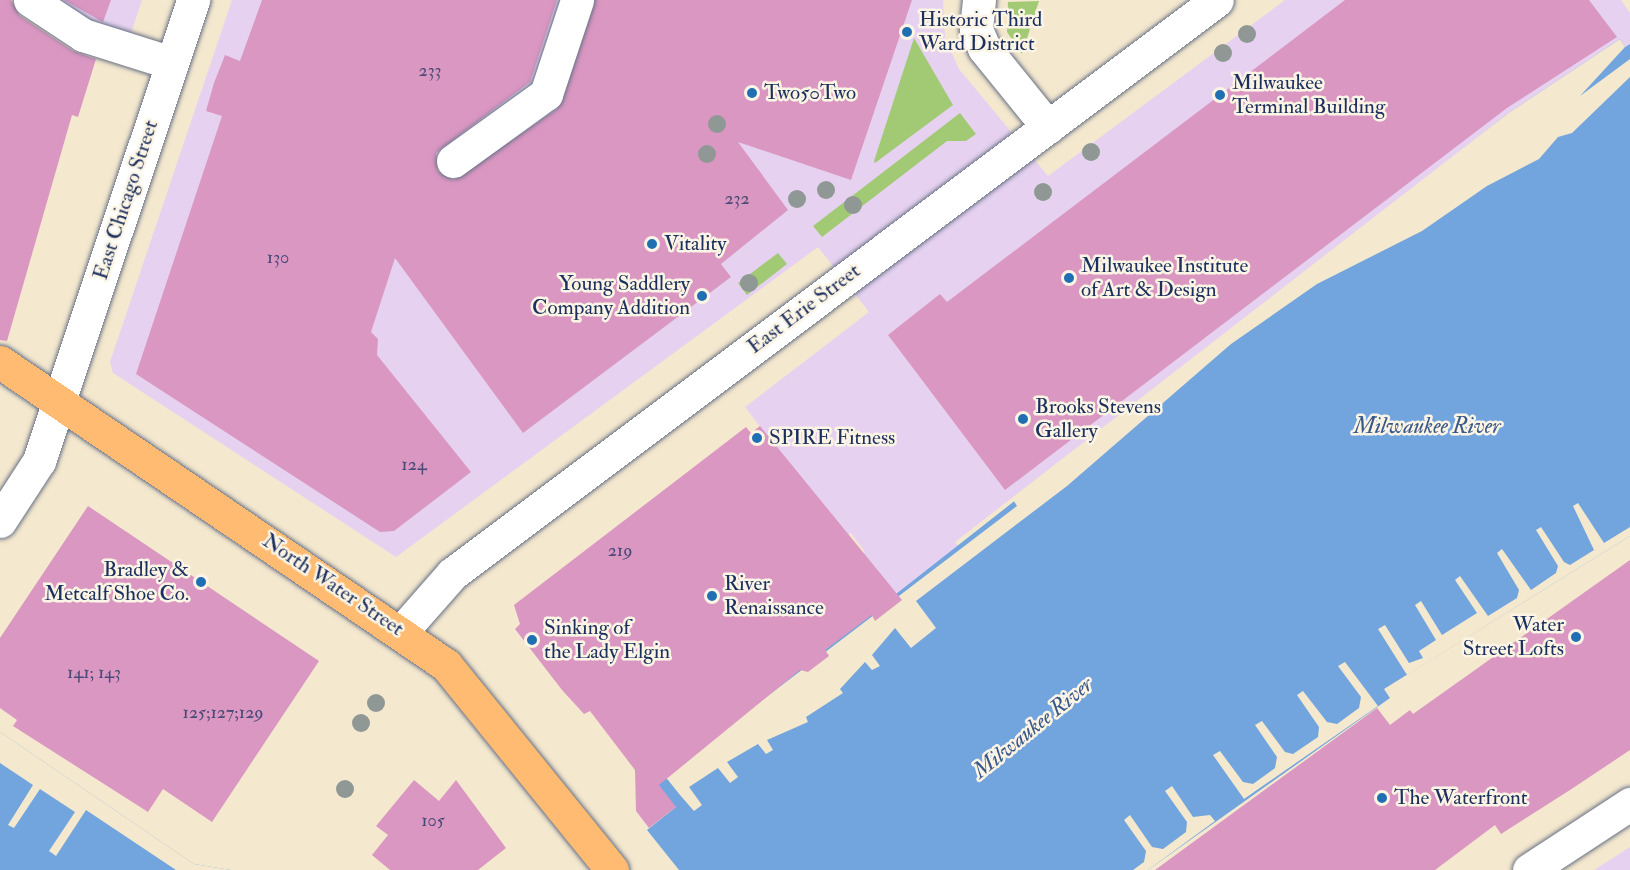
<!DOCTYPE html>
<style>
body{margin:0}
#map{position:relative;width:1630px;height:870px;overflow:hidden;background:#f4e8ce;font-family:"IM FELL Double Pica",serif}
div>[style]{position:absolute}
.built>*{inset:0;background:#e6d2f0}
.green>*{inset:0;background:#a2ca75}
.water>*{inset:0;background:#72a5de}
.pier>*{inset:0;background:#f4e8ce}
.building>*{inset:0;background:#da97c2}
.roads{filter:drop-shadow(0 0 2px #677085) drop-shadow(0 0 2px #677085)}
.minor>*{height:33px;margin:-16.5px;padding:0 16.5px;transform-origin:16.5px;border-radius:16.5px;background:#fff}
.major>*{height:33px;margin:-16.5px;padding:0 16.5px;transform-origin:16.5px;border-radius:16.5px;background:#ffbb71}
.trees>*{width:18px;height:18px;margin:-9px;border-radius:50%;background:#8f9894}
.dots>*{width:16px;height:16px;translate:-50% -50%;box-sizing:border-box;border:3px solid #fcf5e5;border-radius:50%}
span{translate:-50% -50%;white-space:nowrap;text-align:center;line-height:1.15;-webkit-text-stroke:5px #fcf5e5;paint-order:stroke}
.number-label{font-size:18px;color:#4b4977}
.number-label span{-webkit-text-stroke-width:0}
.poi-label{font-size:21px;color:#1b2f5e}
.left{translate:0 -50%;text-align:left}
.right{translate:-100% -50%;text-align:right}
.street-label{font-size:21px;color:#1b2f5e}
.water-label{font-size:22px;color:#39588b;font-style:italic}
</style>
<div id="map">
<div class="built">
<div style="clip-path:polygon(48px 0,142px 0,129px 39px)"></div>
<div style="clip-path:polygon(232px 0,560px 0,532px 87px,425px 170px,422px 194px,573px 76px,583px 0,943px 0,945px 38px,959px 69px,1048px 176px,1285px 0,1621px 0,1630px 13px,1630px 44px,1510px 112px,955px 542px,958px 546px,892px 599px,859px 556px,865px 552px,851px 533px,845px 537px,745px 407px,869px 312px,818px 247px,396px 557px,113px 373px,110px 362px)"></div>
<div style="clip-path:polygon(1630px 847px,1630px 870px,1594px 870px)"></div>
</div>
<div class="green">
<div style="clip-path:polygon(1039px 1px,1022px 54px,1007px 32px,1008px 2px)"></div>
<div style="clip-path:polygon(914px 38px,953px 105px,875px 163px,874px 161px)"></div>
<div style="clip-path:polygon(960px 113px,976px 134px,966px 141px,947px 141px,822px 237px,813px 226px)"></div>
<div style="clip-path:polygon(778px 253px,787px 264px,747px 295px,738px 283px)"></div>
</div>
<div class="water">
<div style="clip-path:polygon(1620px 39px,1625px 47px,1630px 44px,1630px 536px,1384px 689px,1390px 698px,1148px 870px,598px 870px,647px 830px,654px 784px,1510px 112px)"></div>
<div style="clip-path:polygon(0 732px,194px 864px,231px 870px,0 870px)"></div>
</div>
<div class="pier">
<div style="clip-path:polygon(1620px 39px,1625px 47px,1580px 96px,1630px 59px,1630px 77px,1572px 133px,1558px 137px,1539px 159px,1487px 186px,1422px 231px,1317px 284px,1231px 344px,1067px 486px,916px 601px,936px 628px,911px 648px,895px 628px,872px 655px,880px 666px,872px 670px,865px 662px,840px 689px,843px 693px,806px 717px,808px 722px,767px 740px,773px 750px,766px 754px,758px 744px,727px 762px,738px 777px,730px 783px,718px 768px,689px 787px,702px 805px,694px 811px,680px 795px,664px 775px,1017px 506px,1012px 498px,1510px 112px)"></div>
<div style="clip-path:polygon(1578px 503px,1604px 543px,1630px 527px,1630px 536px,1407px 675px,1378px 629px,1385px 625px,1409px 663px,1423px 658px,1419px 651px,1436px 640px,1415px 605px,1421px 601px,1442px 635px,1477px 613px,1455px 580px,1460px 576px,1488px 616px,1517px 598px,1519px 590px,1497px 553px,1502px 549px,1531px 590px,1556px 573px,1558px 566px,1536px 530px,1541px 527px,1564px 562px,1570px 565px,1594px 550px,1573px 506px)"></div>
<div style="clip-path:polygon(1345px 662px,1378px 706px,1244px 799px,1213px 755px,1220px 751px,1243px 782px,1253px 784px,1275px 768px,1277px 757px,1255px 725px,1262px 721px,1285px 752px,1293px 754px,1318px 737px,1319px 727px,1297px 695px,1303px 691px,1327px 722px,1337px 724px,1359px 708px,1361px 697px,1338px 666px)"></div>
<div style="clip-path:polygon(0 732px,194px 864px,231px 870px,176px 870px,86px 810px,56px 856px,49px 851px,75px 812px,40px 789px,14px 828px,8px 825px,33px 785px,0 763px)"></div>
<div style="clip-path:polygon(1172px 786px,1193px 817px,1210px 815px,1215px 821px,1148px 870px,1133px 870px,1144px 862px,1146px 851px,1124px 820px,1130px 815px,1152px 847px,1163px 849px,1186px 832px,1187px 822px,1165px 791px)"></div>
<div style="clip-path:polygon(671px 806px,676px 807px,647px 830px,679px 870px,595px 870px)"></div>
</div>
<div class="building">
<div style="clip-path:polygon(0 0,11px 0,20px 16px,73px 51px,96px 59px,78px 117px,72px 115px,7px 341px,0 340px)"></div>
<div style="clip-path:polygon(64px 0,111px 0,103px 22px)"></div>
<div style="clip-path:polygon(262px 0,557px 0,530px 82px,436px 153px,438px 171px,454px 180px,557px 109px,595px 0,912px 0,851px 180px,738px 142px,788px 210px,721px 264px,731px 277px,523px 433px,395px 258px,371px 332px,378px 339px,377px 355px,471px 472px,394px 531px,380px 532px,136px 374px,222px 116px,206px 111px,214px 83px,225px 55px,240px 61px)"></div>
<div style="clip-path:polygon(1345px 0,1589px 0,1617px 37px,1507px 108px,1005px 490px,888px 335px,940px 294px,947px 302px)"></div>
<div style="clip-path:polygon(760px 426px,902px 600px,875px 621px,872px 615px,825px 650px,829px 656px,808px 672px,800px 670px,659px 785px,676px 807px,649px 828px,636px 811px,635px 770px,590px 711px,584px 714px,562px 690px,515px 629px,520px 624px,514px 605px,746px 427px,751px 433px)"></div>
<div style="clip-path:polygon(88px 506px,319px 661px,212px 822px,163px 789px,148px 812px,13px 726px,17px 720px,0 708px,0 638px)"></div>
<div style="clip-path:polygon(1630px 560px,1630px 750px,1570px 790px,1501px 834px,1495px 825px,1435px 870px,1155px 870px,1377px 708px,1390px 725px,1410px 710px,1413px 714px)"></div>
<div style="clip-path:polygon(414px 780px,439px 801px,456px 780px,506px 848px,478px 870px,390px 870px,372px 855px,388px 835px,376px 826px)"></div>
</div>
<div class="roads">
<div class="minor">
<div style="left:30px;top:0;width:64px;rotate:33.4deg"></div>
<div style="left:83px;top:35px;width:93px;rotate:17.5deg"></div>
<div style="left:979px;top:0;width:29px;rotate:96deg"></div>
<div style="left:976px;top:29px;width:21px;rotate:67deg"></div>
<div style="left:984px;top:48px;width:102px;rotate:51deg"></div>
<div style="left:453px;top:161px;width:115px;rotate:-35.8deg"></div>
<div style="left:546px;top:94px;width:99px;rotate:-71.7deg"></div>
<div style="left:0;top:521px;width:72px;rotate:-57deg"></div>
<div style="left:39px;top:461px;width:486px;rotate:-71.5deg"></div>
<div style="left:402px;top:631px;width:76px;rotate:-48.7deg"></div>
<div style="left:452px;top:574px;width:956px;rotate:-36.88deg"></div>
<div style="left:1529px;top:870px;width:121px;rotate:-33.2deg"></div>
</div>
<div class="major">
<div style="left:0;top:362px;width:539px;rotate:34.19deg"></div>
<div style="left:446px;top:665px;width:264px;rotate:51deg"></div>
</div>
</div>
<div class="trees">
<div style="left:1247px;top:34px"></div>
<div style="left:1223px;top:53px"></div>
<div style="left:717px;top:124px"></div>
<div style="left:1091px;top:152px"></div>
<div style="left:707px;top:154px"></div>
<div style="left:826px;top:190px"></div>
<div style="left:1043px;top:192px"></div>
<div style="left:797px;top:199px"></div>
<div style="left:853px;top:205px"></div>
<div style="left:749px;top:283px"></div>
<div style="left:376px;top:703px"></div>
<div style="left:361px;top:723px"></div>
<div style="left:345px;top:789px"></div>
</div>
<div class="dots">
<div style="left:907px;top:32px;background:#1f6fb2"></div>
<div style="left:752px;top:93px;background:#1f6fb2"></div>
<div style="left:1220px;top:95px;background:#1f6fb2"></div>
<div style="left:652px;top:244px;background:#1f6fb2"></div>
<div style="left:1069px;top:278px;background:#1f6fb2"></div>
<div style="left:702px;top:296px;background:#1f6fb2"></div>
<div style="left:1023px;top:419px;background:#1f6fb2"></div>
<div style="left:757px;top:438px;background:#1f6fb2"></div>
<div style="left:201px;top:582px;background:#1f6fb2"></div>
<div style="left:712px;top:596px;background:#1f6fb2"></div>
<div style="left:1576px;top:637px;background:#1f6fb2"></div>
<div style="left:532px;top:640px;background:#1f6fb2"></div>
<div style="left:1382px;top:798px;background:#1f6fb2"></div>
</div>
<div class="number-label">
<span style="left:430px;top:71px">233</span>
<span style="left:737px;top:199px">232</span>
<span style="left:278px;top:258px">130</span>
<span style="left:414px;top:465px">124</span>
<span style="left:620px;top:551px">219</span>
<span style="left:94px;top:673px">141; 143</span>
<span style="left:223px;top:713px">125;127;129</span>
<span style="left:433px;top:821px">105</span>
</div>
<div class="poi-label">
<span class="left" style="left:919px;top:32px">Historic Third<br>Ward District</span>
<span class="left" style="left:1232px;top:95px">Milwaukee<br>Terminal Building</span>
<span class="left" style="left:764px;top:93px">Two50Two</span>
<span class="left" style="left:664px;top:244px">Vitality</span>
<span class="left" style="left:1081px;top:278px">Milwaukee Institute<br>of Art &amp; Design</span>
<span class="right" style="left:690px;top:296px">Young Saddlery<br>Company Addition</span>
<span class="left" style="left:1035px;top:419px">Brooks Stevens<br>Gallery</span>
<span class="left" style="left:769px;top:438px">SPIRE Fitness</span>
<span class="right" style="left:189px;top:582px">Bradley &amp;<br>Metcalf Shoe Co.</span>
<span class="left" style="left:724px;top:596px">River<br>Renaissance</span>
<span class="right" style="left:1564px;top:637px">Water<br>Street Lofts</span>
<span class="left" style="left:544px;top:640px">Sinking of<br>the Lady Elgin</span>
<span class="left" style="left:1394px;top:798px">The Waterfront</span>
</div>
<div class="street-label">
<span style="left:126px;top:200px;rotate:-72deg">East Chicago Street</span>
<span style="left:804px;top:309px;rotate:-37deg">East Erie Street</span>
<span style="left:333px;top:585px;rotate:34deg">North Water Street</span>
</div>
<div class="water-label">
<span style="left:1427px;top:427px">Milwaukee River</span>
<span style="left:1033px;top:728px;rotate:-39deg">Milwaukee River</span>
</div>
</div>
